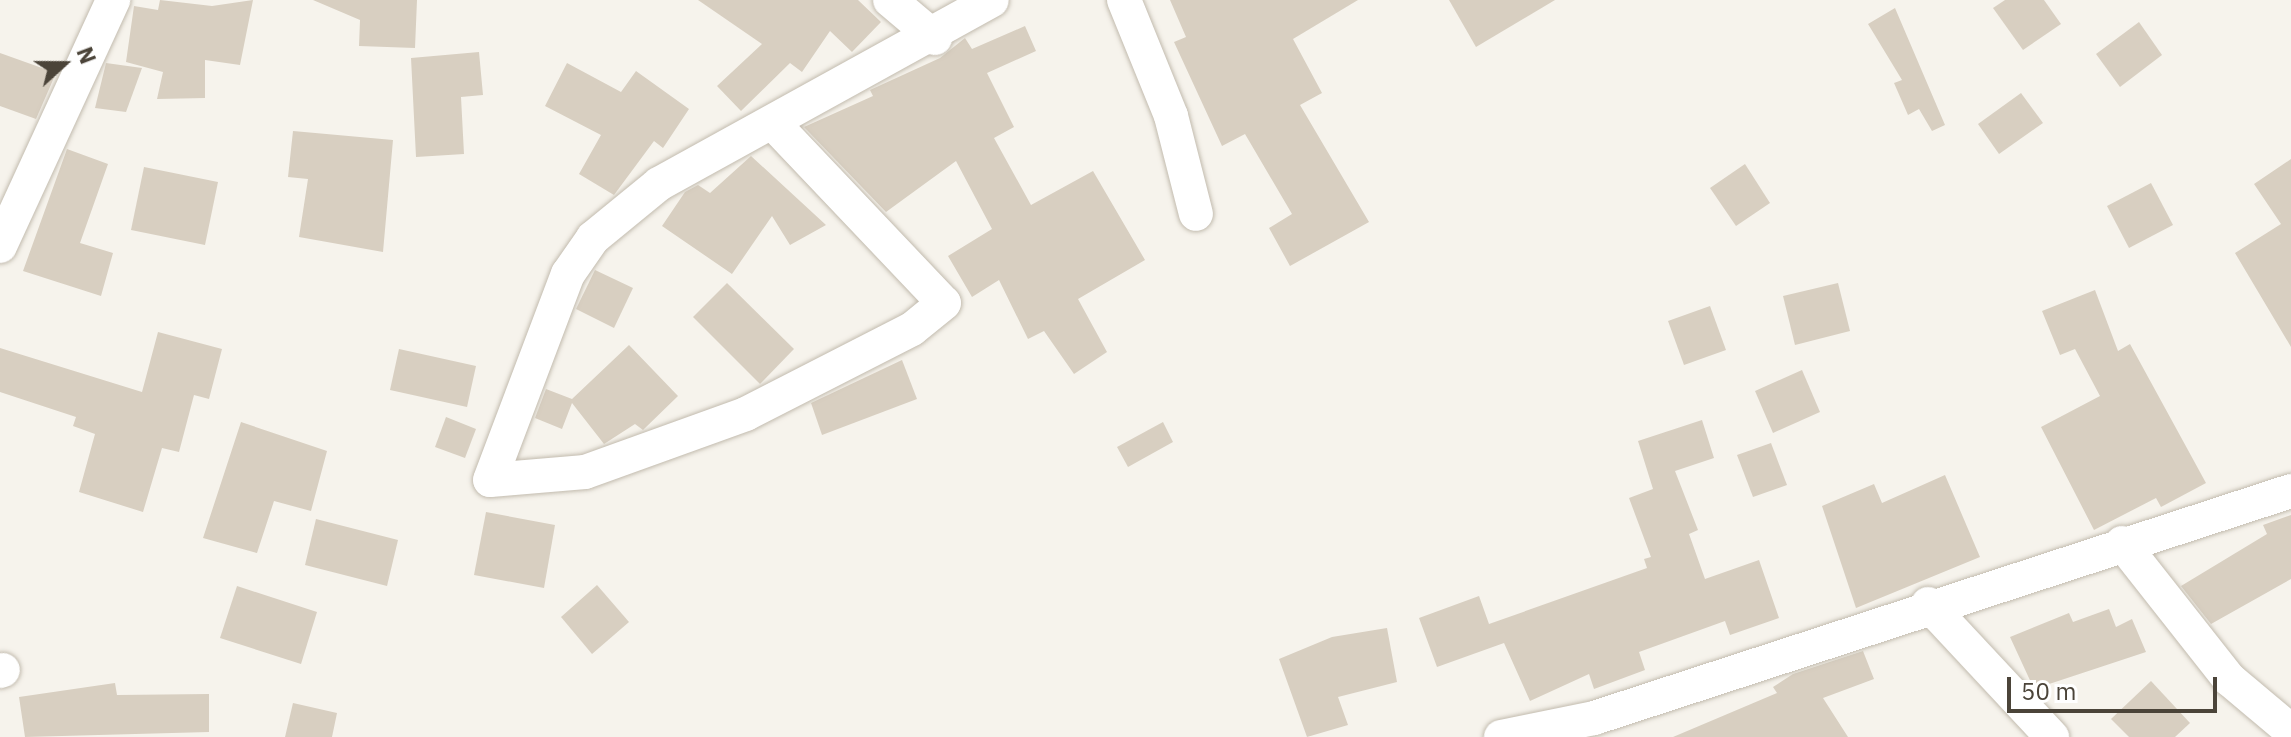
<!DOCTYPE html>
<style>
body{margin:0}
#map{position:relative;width:2291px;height:737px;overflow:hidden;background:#f6f3ec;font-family:"IBM Plex Sans",sans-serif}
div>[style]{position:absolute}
.building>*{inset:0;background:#d8cfc1}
.roads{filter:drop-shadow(0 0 2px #c2bbae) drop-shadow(0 0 2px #c2bbae)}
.minor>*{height:34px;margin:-17px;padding:0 17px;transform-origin:17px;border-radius:17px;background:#fff}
span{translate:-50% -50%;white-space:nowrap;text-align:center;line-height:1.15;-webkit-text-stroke:6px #fff;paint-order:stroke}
.north{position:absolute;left:24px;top:24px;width:80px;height:80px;-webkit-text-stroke:6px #fff;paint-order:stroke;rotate:69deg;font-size:22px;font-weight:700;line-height:32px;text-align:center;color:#4b4439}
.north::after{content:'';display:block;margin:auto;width:28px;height:36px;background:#4b4439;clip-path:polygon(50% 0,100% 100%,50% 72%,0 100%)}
.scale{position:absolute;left:2007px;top:677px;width:210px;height:36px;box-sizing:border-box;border:4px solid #4b4439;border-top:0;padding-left:10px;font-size:24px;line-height:28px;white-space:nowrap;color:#4b4439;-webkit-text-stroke:6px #fff;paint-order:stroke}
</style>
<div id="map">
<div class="building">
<div style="clip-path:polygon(160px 0,212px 6px,253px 0,240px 65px,205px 60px,205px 98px,157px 99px,163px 72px,126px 62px,134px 6px,158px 10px)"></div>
<div style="clip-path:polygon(313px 0,417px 0,415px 48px,359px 46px,360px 20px)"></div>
<div style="clip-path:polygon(698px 0,858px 0,881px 22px,852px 52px,830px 31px,802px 72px,790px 63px,741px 111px,717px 86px,762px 44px)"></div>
<div style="clip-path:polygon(1170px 0,1358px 0,1293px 39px,1322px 93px,1300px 105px,1369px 222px,1290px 266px,1269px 228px,1292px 214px,1245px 134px,1222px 146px,1174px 42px,1186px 37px)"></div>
<div style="clip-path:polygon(1449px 0,1555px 0,1476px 47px)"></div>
<div style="clip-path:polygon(2005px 0,2044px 0,2061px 24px,2023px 50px,1993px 8px)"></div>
<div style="clip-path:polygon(1895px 8px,1945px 125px,1932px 131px,1919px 109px,1908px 115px,1894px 83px,1902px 80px,1868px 24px)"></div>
<div style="clip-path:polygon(2139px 22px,2162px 55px,2120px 87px,2096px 54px)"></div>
<div style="clip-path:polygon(1025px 26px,1036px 51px,987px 73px,1014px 127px,994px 138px,1031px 205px,1093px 171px,1145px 260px,1078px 299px,1107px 352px,1074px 374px,1044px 331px,1028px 339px,999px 280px,972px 297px,948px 256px,992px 229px,956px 161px,886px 212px,804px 127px,873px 96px,870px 90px,940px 58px,965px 38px,972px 49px)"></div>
<div style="clip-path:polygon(479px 52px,483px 95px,461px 97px,464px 154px,416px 157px,411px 58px)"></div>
<div style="clip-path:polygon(0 53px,56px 73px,36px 119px,0 106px)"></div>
<div style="clip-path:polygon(106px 63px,142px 68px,126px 112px,95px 108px)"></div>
<div style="clip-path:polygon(567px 63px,621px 92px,636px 71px,689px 109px,663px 148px,654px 141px,614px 195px,579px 174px,601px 135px,545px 106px)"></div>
<div style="clip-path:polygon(2021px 93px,2043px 123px,1999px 154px,1978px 124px)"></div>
<div style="clip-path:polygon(293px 131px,393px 140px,383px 252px,299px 237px,308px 179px,288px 177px)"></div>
<div style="clip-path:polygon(67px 149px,108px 164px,80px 243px,113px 253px,101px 296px,23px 271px)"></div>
<div style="clip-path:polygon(751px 156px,826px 225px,790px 245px,772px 216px,732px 274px,662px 226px,685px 192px,698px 185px,710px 193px)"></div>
<div style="clip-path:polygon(2291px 159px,2291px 347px,2235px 253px,2281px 224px,2254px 184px)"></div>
<div style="clip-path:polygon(1745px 164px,1770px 203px,1736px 226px,1710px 188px)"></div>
<div style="clip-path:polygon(144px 167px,218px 182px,205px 245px,131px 230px)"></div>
<div style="clip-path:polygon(2151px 183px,2173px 225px,2129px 248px,2107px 206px)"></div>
<div style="clip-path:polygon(595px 270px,633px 288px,614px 328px,576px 309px)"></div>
<div style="clip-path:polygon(727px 283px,794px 349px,760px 384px,693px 317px)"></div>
<div style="clip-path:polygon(1838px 283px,1850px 331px,1795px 345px,1783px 296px)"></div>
<div style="clip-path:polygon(2095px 290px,2118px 351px,2130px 344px,2206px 483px,2161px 507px,2156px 498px,2094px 530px,2041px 427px,2100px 396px,2075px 349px,2060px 355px,2042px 311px)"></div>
<div style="clip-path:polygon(1710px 306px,1726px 350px,1684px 365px,1668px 321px)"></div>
<div style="clip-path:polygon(158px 332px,222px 349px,209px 399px,194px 395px,179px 452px,162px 448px,143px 512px,79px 492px,95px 434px,73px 426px,76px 417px,0 392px,0 348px,142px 392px)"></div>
<div style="clip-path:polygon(629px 345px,678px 396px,643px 430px,635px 424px,604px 444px,572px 403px,562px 429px,535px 418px,546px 389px,572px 399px)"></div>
<div style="clip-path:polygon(399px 349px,476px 366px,467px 407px,390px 390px)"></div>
<div style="clip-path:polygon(902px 360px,917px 399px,822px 435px,811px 403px)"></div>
<div style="clip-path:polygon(1802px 370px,1820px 412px,1773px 433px,1755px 391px)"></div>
<div style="clip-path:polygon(446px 417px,476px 429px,465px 458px,435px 447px)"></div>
<div style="clip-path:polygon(1702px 420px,1714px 458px,1675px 471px,1698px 530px,1689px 534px,1705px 579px,1759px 560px,1779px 618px,1730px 635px,1725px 621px,1639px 652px,1645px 670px,1594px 689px,1589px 674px,1530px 701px,1504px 643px,1437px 667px,1419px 618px,1479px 596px,1489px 624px,1647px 568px,1644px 559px,1651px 557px,1629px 498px,1653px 489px,1638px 441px)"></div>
<div style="clip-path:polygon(241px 422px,327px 451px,311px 511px,274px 501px,257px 553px,203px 538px)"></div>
<div style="clip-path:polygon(1163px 422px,1173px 442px,1128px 467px,1117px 447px)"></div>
<div style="clip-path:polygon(1771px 443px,1787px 485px,1753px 497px,1737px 455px)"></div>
<div style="clip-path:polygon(1945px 475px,1980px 557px,1856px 608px,1822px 506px,1874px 484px,1882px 503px)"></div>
<div style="clip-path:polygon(486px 512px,555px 525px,544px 588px,474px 575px)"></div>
<div style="clip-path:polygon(2291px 515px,2291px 579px,2211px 624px,2181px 586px,2267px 534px,2263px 525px)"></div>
<div style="clip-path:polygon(316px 519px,398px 540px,387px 586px,305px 565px)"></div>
<div style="clip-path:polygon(597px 585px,629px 622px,592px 654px,561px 617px)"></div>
<div style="clip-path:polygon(237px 586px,317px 612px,301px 664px,220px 638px)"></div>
<div style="clip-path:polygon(2109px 609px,2116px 627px,2132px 619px,2146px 652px,2034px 689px,2010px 637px,2069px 613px,2073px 622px)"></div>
<div style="clip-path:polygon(1387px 628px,1397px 682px,1338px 697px,1348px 725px,1307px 737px,1279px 659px,1332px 637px)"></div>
<div style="clip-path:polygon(1863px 651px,1874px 679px,1823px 698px,1848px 737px,1673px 737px,1777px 693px,1773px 687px,1793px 674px)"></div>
<div style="clip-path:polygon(2151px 681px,2190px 723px,2175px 737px,2129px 737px,2111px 719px)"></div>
<div style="clip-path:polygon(115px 683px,117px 695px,209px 694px,209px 732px,25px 737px,19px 697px)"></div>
<div style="clip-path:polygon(293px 703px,337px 713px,332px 737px,285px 737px)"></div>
</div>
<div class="roads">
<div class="minor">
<div style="left:890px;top:0;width:59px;rotate:40.2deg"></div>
<div style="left:1124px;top:0;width:125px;rotate:67.9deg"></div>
<div style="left:1171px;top:116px;width:101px;rotate:75.7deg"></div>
<div style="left:773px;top:123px;width:248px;rotate:46.5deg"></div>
<div style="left:944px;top:303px;width:41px;rotate:140.9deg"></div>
<div style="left:912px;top:329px;width:186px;rotate:152.9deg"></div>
<div style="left:746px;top:414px;width:171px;rotate:160.2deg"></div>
<div style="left:585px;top:472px;width:95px;rotate:175.2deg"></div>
<div style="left:490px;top:480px;width:220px;rotate:-69.3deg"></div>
<div style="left:568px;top:274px;width:44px;rotate:-55.2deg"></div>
<div style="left:593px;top:238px;width:85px;rotate:-39.3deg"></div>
<div style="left:659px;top:184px;width:380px;rotate:-28.9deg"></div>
<div style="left:0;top:246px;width:271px;rotate:-65.3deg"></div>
<div style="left:2122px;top:543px;width:173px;rotate:51.8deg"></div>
<div style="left:2229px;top:679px;width:81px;rotate:40deg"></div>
<div style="left:1928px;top:604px;width:182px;rotate:47deg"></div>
<div style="left:0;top:671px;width:3px;rotate:-18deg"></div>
<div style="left:1501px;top:737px;width:95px;rotate:-11.5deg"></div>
<div style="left:1594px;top:718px;width:733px;rotate:-18.04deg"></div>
</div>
</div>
<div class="north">N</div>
<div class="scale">50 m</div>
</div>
